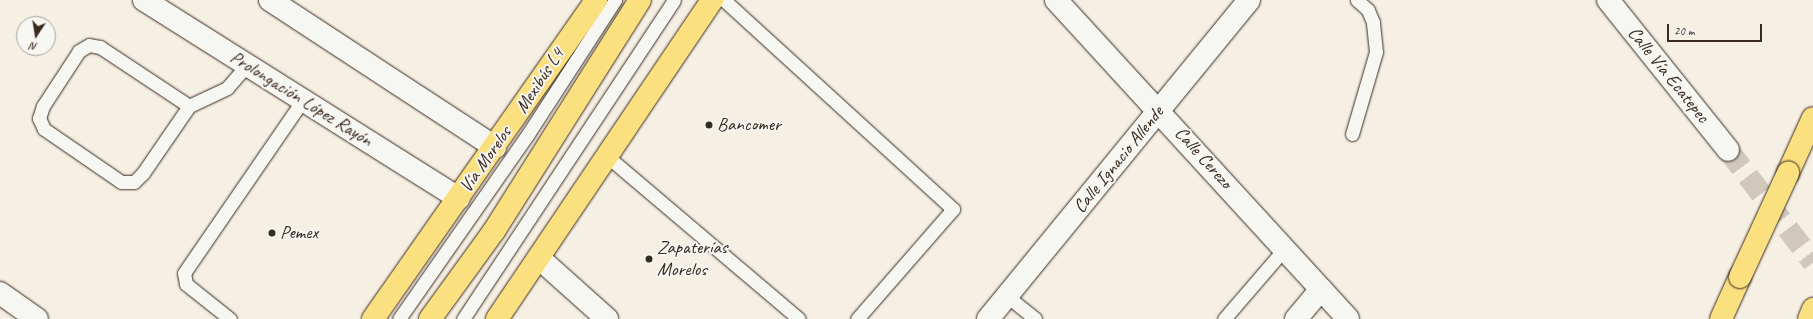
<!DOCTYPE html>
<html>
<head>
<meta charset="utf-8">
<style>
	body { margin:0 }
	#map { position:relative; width:1813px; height:319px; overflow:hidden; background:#f6efe3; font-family:Caveat,sans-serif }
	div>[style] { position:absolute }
	.secondary-tunnel>* { height:22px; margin-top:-11px; transform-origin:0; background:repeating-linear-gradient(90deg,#d1c8bc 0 22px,transparent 0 33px) }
	.roads { filter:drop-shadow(0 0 1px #3b2a1e) drop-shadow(0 0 1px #3b2a1e) }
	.service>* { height:13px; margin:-6.5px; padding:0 6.5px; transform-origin:6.5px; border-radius:6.5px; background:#f6f6f2 }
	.minor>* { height:22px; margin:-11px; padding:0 11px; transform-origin:11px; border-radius:11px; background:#f6f6f2 }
	.secondary>* { height:22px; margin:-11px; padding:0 11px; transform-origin:11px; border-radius:11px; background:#f6f6f2 }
	.primary>* { height:22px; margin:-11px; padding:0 11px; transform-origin:11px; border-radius:11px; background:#fbe080 }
	.motorway>* { height:22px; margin:-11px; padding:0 11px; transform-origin:11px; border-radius:11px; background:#fbe080 }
	.bridges { filter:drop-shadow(0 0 1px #3b2a1e) drop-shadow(0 0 1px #3b2a1e) }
	.motorway-bridge>* { height:22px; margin:-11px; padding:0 11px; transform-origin:11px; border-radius:11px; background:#fbe080 }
	.dots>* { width:11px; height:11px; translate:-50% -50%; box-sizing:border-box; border:2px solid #f6f6f2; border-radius:50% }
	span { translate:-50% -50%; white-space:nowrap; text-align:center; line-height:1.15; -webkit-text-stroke:4px #f6f6f2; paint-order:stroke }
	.street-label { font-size:19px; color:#3b2a1e }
	.poi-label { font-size:19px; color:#3b2a1e }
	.left { translate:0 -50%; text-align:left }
	.north { position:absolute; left:16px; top:16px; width:40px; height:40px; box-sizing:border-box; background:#f6f6f2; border:1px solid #aba49d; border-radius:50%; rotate:192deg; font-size:11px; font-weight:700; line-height:16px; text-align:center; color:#3b2a1e }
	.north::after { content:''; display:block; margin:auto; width:14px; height:18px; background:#3b2a1e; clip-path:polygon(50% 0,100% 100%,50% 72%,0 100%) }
	.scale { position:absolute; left:1667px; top:24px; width:95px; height:18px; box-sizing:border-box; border:2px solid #3b2a1e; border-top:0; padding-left:5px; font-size:12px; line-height:14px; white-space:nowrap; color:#3b2a1e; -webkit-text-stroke:3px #f6f6f2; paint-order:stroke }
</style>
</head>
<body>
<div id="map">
	<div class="secondary-tunnel">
		<div style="left:1728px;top:150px;width:141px;rotate:52.8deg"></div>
	</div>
	<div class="roads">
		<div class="service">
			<div style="left:724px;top:0;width:310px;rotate:42.4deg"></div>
			<div style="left:953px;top:209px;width:146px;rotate:131.1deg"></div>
			<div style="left:189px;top:106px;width:107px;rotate:-146.5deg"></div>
			<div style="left:100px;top:47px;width:11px;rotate:-170deg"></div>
			<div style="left:89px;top:45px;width:12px;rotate:149deg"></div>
			<div style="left:79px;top:51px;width:66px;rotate:123.2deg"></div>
			<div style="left:43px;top:106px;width:13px;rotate:108deg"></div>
			<div style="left:39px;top:118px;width:12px;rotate:66deg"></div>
			<div style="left:44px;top:129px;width:93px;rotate:34.5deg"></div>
			<div style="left:121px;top:182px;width:13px"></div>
			<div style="left:134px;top:182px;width:13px;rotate:-45deg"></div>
			<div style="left:143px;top:173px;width:81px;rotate:-55.5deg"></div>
			<div style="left:189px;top:106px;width:42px;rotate:-25.3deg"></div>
			<div style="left:227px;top:88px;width:30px;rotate:-49deg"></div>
			<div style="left:1352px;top:134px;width:85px;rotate:-73.7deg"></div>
			<div style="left:1376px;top:52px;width:30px;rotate:-96deg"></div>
			<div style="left:1373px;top:22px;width:13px;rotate:-113deg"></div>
			<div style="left:1368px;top:10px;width:15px;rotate:-138deg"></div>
			<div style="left:608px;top:157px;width:250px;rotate:40.3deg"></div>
			<div style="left:1007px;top:296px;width:36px;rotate:39deg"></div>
			<div style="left:230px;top:319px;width:56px;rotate:-141.5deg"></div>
			<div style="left:186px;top:284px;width:11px;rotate:-100deg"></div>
			<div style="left:184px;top:273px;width:210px;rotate:-55.5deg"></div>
			<div style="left:399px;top:319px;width:226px;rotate:-55.1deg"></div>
			<div style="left:528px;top:134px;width:160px;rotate:-57deg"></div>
			<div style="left:463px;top:319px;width:382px;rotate:-56.5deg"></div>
			<div style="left:1224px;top:319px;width:94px;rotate:-49.3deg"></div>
		</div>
		<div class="minor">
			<div style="left:144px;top:0;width:372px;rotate:32.2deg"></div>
			<div style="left:270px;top:0;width:269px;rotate:33.2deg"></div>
			<div style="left:1056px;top:0;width:432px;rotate:47.5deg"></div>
			<div style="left:540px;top:259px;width:90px;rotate:41.8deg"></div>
			<div style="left:0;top:293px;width:45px;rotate:35.1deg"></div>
			<div style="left:988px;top:319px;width:412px;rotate:-50.7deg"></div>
			<div style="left:1296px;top:319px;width:39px;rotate:-50deg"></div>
		</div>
		<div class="secondary">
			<div style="left:1608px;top:0;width:192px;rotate:51.3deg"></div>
		</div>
		<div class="primary">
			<div style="left:373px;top:319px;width:389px;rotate:-55deg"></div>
			<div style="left:430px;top:319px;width:109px;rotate:-54deg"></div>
			<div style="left:494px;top:231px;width:273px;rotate:-57.7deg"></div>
			<div style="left:497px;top:319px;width:385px;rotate:-56deg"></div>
		</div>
		<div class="motorway">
			<div style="left:1788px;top:173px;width:60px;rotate:-65.6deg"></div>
			<div style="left:1721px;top:319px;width:46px;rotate:-65.7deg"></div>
			<div style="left:1809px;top:319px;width:11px;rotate:-68deg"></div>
		</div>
	</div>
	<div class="bridges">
		<div class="motorway-bridge">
			<div style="left:1740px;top:277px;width:115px;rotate:-65.2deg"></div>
		</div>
	</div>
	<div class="dots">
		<div style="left:709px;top:125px;background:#3b2a1e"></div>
		<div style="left:272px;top:233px;background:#3b2a1e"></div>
		<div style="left:649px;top:259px;background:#3b2a1e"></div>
	</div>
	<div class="street-label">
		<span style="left:1668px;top:75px;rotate:51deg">Calle Vía Ecatepec</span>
		<span style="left:540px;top:81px;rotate:-57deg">Mexibús L4</span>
		<span style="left:301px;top:99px;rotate:32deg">Prolongación López Rayón</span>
		<span style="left:1203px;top:158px;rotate:48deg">Calle Cerezo</span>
		<span style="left:486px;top:160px;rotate:-55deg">Vía Morelos</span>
		<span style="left:1119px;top:160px;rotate:-51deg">Calle Ignacio Allende</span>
	</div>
	<div class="poi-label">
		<span class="left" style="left:717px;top:125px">Bancomer</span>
		<span class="left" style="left:280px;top:233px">Pemex</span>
		<span class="left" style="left:657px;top:259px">Zapaterías<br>Morelos</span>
	</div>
	<div class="north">N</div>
	<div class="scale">20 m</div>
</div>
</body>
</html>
